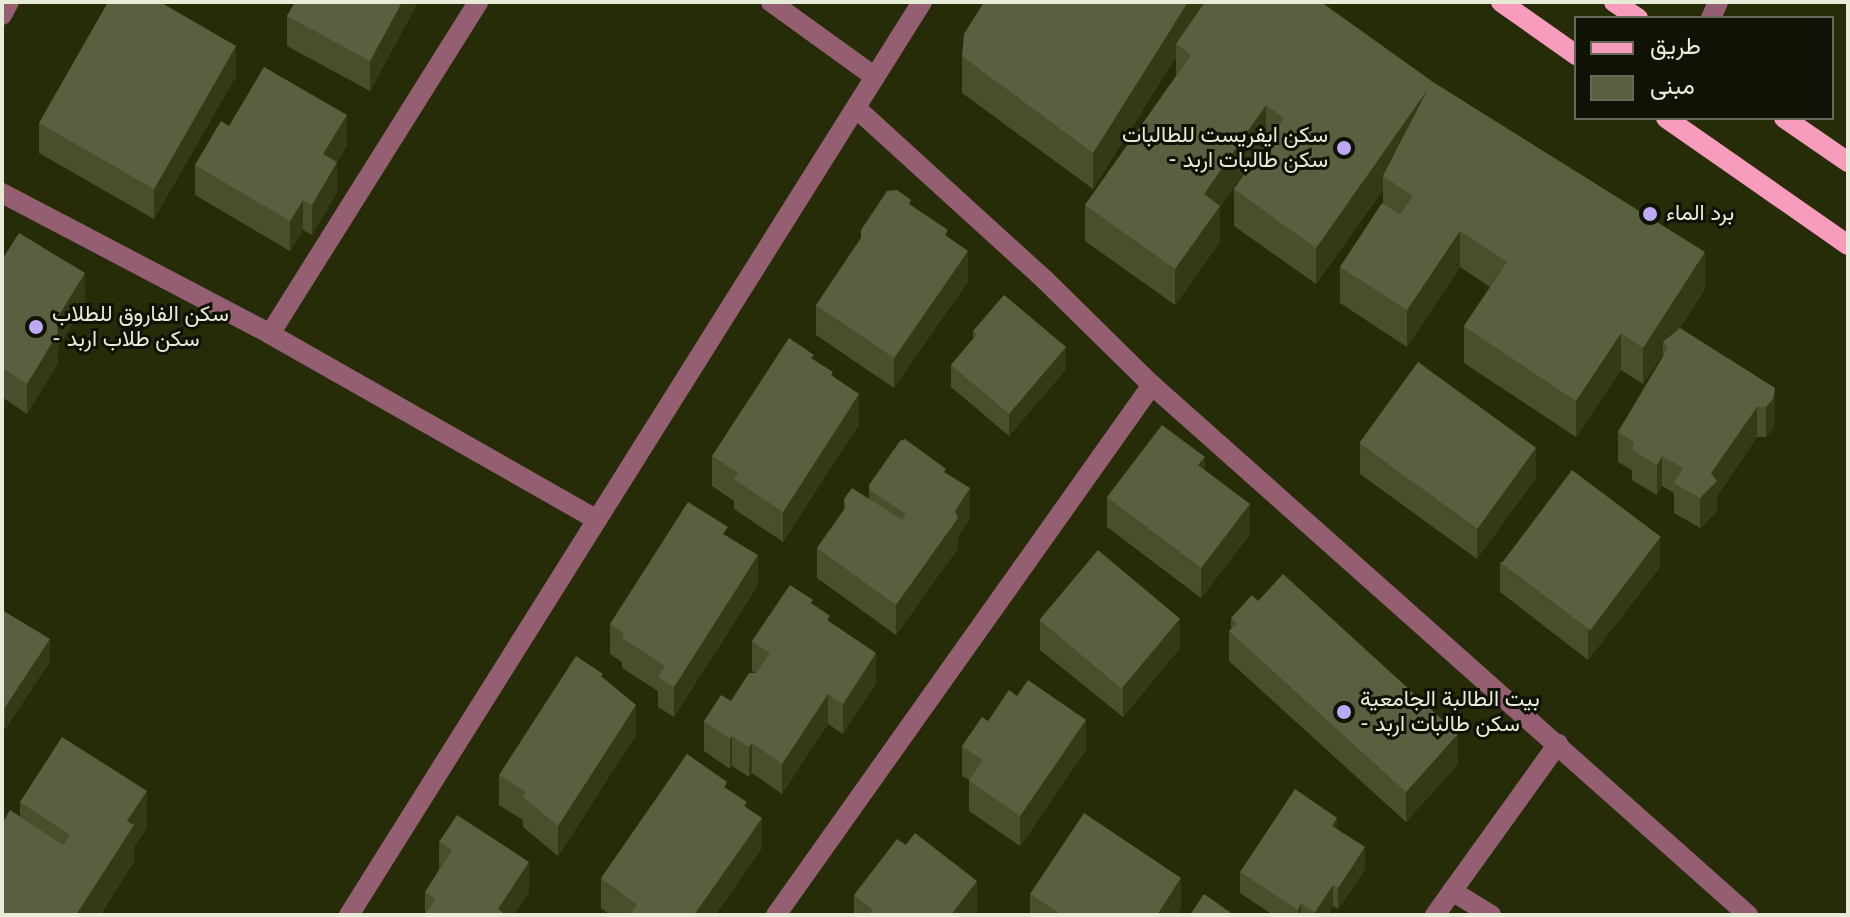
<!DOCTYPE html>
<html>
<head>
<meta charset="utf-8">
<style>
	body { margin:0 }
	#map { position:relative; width:1850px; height:917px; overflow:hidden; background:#262b08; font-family:"Varela Round",Vazirmatn,sans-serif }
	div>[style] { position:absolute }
	.minor>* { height:20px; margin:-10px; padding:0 10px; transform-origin:10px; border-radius:10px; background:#955f72 }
	.major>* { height:20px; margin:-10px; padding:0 10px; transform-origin:10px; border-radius:10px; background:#f79cbd }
	.wall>* { inset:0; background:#494e2d }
	.shaded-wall>* { inset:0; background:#343916; transform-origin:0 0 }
	.building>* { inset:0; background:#5a5f3f; transform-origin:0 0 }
	.dots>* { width:22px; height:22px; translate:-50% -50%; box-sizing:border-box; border:4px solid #101205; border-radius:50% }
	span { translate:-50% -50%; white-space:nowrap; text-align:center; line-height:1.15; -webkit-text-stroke:6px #101205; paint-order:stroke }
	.poi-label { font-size:22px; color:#e7ecd8 }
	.right { translate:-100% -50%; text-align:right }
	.left { translate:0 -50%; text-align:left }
	.frame { position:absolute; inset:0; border:4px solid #e7ecd8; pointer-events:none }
	.legend { position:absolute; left:1574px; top:16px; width:260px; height:104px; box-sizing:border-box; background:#101205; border:2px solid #666959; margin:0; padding:10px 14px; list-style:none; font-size:24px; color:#e7ecd8 }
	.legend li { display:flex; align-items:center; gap:16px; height:40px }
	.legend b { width:40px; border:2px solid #666959 }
</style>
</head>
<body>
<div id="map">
	<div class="minor">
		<div style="left:771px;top:2px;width:128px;rotate:35.8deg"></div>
		<div style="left:2px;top:15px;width:15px;rotate:-62deg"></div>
		<div style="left:1711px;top:18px;width:17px;rotate:-66deg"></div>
		<div style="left:856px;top:108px;width:254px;rotate:42.3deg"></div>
		<div style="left:1044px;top:279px;width:151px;rotate:44.5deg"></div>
		<div style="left:1152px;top:385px;width:798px;rotate:41.65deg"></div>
		<div style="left:2px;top:193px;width:303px;rotate:27.7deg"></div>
		<div style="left:270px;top:334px;width:376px;rotate:29.6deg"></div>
		<div style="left:270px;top:334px;width:392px;rotate:-57.9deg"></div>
		<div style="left:1452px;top:891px;width:46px;rotate:31.6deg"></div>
		<div style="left:349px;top:915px;width:1078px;rotate:-57.89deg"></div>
		<div style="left:776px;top:915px;width:650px;rotate:-54.65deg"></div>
		<div style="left:1435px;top:915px;width:211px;rotate:-54.3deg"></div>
	</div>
	<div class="major">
		<div style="left:1501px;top:2px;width:92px;rotate:35.2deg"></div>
		<div style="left:1614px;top:2px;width:29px;rotate:34deg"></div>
		<div style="left:1666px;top:118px;width:222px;rotate:34.9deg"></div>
		<div style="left:1784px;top:118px;width:78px;rotate:34.5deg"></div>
	</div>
	<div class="wall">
		<div style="clip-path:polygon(295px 2px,418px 2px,370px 91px,287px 46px,287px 16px)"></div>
		<div style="clip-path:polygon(1321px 2px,1705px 289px,1679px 329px,1775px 388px,1775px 418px,1773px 429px,1766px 437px,1757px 437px,1717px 496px,1717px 511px,1700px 528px,1674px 513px,1674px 493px,1662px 486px,1657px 495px,1632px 480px,1632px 470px,1618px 462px,1618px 432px,1663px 357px,1663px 354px,1643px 384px,1621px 370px,1576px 437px,1464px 363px,1464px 326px,1490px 287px,1460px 267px,1407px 347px,1340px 303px,1340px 267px,1383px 204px,1383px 190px,1316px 284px,1234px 226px,1234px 189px,1266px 141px,1220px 207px,1220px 242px,1175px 305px,1085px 241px,1085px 205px,1176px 76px,1176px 57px,1093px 189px,962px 93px,962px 56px)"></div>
		<div style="clip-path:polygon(236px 76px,154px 219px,39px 153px,39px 123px)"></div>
		<div style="clip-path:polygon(229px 126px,347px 145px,337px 162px,337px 192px,312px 235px,303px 230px,290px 251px,195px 195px,195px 165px)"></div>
		<div style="clip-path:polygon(911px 205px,948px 237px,968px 281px,894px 388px,816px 335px,816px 305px)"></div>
		<div style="clip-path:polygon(2px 260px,85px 303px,58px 347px,58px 363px,27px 414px,2px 397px)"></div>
		<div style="clip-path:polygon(973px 331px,1066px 369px,1009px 436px,951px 387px,951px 365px,973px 339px)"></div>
		<div style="clip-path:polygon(814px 360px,833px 376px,859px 424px,783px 542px,734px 509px,734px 501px,712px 486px,712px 456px)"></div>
		<div style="clip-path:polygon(1360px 444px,1536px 478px,1477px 559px,1360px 474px)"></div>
		<div style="clip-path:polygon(946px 473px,970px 518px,958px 537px,958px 548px,896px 635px,817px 578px,817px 548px,844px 509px,844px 499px,869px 499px,869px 485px)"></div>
		<div style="clip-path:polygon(1107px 497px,1250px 534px,1201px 598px,1107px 527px)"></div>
		<div style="clip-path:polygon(728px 536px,758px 585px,674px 717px,658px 707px,658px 691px,622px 668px,622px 662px,610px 654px,610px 624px)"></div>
		<div style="clip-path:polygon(1500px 562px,1660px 567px,1588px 660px,1500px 592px)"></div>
		<div style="clip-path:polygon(813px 605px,830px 622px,876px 683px,843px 734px,828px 724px,782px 794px,752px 773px,749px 777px,732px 766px,730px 769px,704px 751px,704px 721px,731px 701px,755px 673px,752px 671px,752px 641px)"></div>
		<div style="clip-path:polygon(2px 610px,50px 661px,5px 729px,2px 727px)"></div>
		<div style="clip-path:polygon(1231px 618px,1458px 764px,1406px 822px,1229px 661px,1229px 631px,1231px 629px)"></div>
		<div style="clip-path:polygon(1040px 620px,1180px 648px,1123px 717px,1040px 650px)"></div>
		<div style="clip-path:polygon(603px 678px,636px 735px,558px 856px,523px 827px,523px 820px,499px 805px,499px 775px)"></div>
		<div style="clip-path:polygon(988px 721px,1086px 750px,1020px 846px,969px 811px,969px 780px,962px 776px,962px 746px)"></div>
		<div style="clip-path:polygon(727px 789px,747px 808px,762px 848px,715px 915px,610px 915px,601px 908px,601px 878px)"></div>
		<div style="clip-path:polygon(20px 802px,147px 827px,134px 847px,134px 862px,100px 915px,2px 915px,20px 817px)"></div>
		<div style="clip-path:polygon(1337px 829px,1365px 869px,1338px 909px,1333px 906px,1328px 915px,1273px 915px,1240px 893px,1240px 872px)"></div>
		<div style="clip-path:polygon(439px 842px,529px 892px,514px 915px,425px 915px,425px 892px,439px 870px)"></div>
		<div style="clip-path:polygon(1030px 894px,1181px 908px,1177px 915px,1030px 915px)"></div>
		<div style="clip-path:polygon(854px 895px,977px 911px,974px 915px,854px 915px)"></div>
	</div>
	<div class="shaded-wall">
		<div style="clip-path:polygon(402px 2px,418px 2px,370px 91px,370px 61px)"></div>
		<div style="clip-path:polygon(1188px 2px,1211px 2px,1176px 44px,1176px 57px,1093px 189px,1093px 153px)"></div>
		<div style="clip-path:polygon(236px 46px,236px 76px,154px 219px,154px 189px)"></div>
		<div style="clip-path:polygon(1428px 89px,1383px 176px,1383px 190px,1316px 284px,1316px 248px)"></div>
		<div style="clip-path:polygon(1266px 105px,1266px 141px,1220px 207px,1220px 242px,1175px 305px,1175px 269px,1204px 194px)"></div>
		<div style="clip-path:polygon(347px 115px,347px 145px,323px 184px,323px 154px)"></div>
		<div style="clip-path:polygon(337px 162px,337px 192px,312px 235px,312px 205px)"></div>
		<div style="clip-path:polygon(303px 200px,303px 230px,290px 251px,290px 221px)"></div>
		<div style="clip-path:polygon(1460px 231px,1460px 267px,1407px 347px,1407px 310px)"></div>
		<div style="clip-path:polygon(968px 251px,968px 281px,894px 388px,894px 358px)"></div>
		<div style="clip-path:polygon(1705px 252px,1705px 289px,1667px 347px,1663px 342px,1663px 354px,1643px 384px,1643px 348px)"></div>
		<div style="clip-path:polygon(85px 273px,85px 303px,58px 347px,58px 363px,27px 414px,27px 384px,56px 320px)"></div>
		<div style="clip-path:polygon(1621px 333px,1621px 370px,1576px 437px,1576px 401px)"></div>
		<div style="clip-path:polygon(1066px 347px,1066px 369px,1009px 436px,1009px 414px)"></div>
		<div style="clip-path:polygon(1775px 388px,1775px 418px,1773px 429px,1766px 437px,1766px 407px)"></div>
		<div style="clip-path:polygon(859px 394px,859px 424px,783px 542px,783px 512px)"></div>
		<div style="clip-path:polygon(1757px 407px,1757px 437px,1717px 496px,1717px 511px,1700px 528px,1700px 498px,1711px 473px)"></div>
		<div style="clip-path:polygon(1536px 448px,1536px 478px,1477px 559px,1477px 529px)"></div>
		<div style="clip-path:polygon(1662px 456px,1662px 486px,1657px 495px,1657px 465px)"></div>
		<div style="clip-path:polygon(1205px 457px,1205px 487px,1198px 465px)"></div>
		<div style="left:4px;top:459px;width:30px;height:3px;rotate:90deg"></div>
		<div style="clip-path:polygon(970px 488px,970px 518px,958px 537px,958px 548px,896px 635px,896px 605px)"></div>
		<div style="clip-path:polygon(1250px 504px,1250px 534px,1201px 598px,1201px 568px)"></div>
		<div style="clip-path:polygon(1660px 537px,1660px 567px,1588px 660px,1588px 630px)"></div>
		<div style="clip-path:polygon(758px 555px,758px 585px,674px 717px,674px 687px)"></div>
		<div style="clip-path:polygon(1180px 618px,1180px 648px,1123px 717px,1123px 687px)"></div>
		<div style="clip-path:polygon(50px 639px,50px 661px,5px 729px,5px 707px)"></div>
		<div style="clip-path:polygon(876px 653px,876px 683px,843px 734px,843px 704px)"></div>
		<div style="clip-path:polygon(828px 694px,828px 724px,782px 794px,782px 764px)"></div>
		<div style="clip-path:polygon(636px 705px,636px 735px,558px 856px,558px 826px)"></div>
		<div style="clip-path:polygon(1086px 720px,1086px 750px,1020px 846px,1020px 816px)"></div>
		<div style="clip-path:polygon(1458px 734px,1458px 764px,1406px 822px,1406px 792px)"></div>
		<div style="clip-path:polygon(732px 736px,732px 766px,730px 769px,730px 739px)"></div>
		<div style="clip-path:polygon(752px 743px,752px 773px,749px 777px,749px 747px)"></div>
		<div style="clip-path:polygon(147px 791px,147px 827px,134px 847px,134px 862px,100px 915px,76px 915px,127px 821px)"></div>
		<div style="clip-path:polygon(762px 818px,762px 848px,715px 915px,694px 915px)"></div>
		<div style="clip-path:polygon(1337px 818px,1337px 839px,1332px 826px)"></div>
		<div style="clip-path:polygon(1365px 847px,1365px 869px,1338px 909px,1338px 888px)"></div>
		<div style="clip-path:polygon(529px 862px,529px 892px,514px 915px,498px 915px,498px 909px)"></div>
		<div style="clip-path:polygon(1181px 878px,1181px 908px,1177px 915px,1157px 915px)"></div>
		<div style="clip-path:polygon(977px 881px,977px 911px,974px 915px,951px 915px)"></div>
		<div style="clip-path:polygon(1333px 885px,1333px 906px,1328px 915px,1315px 915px,1315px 912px)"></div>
		<div style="clip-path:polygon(1301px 903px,1301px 915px,1298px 915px,1298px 910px)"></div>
	</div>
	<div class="building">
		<div style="clip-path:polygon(108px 2px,160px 2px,236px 46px,154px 189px,39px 123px)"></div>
		<div style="clip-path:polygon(295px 2px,402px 2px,370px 61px,287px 16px)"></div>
		<div style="clip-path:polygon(984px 2px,1188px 2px,1093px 153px,962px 56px,964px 34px)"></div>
		<div style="clip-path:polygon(1205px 2px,1321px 2px,1433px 82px,1705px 252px,1643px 348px,1621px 333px,1576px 401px,1464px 326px,1507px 262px,1460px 231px,1407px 310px,1340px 267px,1382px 203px,1400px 215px,1413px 196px,1383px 176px,1428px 89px,1316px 248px,1234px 189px,1284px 118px,1266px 105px,1204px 194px,1220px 206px,1175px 269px,1085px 205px,1191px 55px,1176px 44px)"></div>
		<div style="clip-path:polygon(264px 67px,347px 115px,323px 154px,337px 162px,312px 205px,303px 200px,290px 221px,195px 165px,221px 121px,229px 126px)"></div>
		<div style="clip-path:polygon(897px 190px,911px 200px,909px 204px,948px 230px,945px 235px,968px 251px,894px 358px,816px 305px,861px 238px,861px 230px,887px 191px)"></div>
		<div style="clip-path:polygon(19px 233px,85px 273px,56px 320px,58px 333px,27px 384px,2px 367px,4px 361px,2px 360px,2px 260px)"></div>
		<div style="clip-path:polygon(1004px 295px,1066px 347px,1009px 414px,951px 365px,977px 334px,973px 331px)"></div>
		<div style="clip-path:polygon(1680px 328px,1775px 388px,1773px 399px,1766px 407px,1757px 407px,1711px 473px,1717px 481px,1700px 498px,1674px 483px,1683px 468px,1662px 456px,1657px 465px,1632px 450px,1634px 442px,1618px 432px,1668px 348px,1663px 342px)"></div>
		<div style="clip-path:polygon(789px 338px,814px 355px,811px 358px,833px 372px,831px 375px,859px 394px,783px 512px,734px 479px,738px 473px,712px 456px)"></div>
		<div style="left:1418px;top:362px;width:146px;height:100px;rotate:36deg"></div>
		<div style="clip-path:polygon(1162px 425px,1205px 457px,1198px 465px,1250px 504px,1201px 568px,1107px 497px)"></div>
		<div style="clip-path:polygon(905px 439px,946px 469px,944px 472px,970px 488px,955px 511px,958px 518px,896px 605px,817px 548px,846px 508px,844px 499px,852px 488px,902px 520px,906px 514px,870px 490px,869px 485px,900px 441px)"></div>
		<div style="left:1572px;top:470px;width:111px;height:117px;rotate:37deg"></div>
		<div style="clip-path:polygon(688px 502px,728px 527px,723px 534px,758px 555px,674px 687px,658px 677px,665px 666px,622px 638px,624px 633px,610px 624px)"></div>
		<div style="left:1098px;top:550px;width:107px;height:91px;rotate:40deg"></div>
		<div style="clip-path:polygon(1283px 574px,1458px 734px,1406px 792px,1229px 631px,1237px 624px,1231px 618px,1252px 595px,1258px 601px)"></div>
		<div style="clip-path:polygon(790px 585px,813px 600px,811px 603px,830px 616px,827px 620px,876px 653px,843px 704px,828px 694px,782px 764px,752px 743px,749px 747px,732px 736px,730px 739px,704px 721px,721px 695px,731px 701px,749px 673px,756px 673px,770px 653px,752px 641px)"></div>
		<div style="clip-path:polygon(2px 610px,50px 639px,5px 707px,2px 705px)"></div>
		<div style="clip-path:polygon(576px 656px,603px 674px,601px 676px,636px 705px,558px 826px,523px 797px,526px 792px,499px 775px)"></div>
		<div style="clip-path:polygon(1028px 680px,1086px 720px,1020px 816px,969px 781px,983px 760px,962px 746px,982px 717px,988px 721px,1009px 690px,1017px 696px)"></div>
		<div style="clip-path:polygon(62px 737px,147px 791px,127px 821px,134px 825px,76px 915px,2px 915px,2px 824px,10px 810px,63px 845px,70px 835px,20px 802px)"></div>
		<div style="clip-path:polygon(687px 754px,727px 782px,724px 787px,747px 802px,744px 806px,762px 818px,694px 915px,634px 915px,631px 913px,637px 905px,601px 878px)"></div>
		<div style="clip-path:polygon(1295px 789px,1337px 818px,1332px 826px,1365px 847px,1338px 888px,1333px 885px,1315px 912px,1301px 903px,1298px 910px,1240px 872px)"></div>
		<div style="clip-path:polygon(1084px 813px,1181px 878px,1157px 915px,1062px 915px,1030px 894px)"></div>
		<div style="clip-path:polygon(457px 815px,529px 862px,498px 909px,506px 915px,425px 915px,435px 899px,425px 892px,452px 850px,439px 842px)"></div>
		<div style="clip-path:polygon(915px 833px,977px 881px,951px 915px,869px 915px,873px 910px,854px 895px,897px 839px,906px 845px)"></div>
		<div style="clip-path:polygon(1204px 894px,1234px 915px,1190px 915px)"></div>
	</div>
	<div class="dots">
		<div style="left:1344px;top:148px;background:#bea9f5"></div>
		<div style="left:1650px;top:214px;background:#bea9f5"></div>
		<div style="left:36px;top:327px;background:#bea9f5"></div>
		<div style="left:1344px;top:712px;background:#bea9f5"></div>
	</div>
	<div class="poi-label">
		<span class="right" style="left:1328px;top:148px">سكن ايفريست للطالبات<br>- سكن طالبات اربد</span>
		<span class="left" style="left:1666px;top:214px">برد الماء</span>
		<span class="left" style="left:52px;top:327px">سكن الفاروق للطلاب<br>- سكن طلاب اربد</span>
		<span class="left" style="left:1360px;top:712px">بيت الطالبة الجامعية<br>- سكن طالبات اربد</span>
	</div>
	<div class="frame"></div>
	<ul class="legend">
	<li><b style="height:10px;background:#f79cbd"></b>طريق</li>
	<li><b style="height:22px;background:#5a5f3f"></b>مبنى</li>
	</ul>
</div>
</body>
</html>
